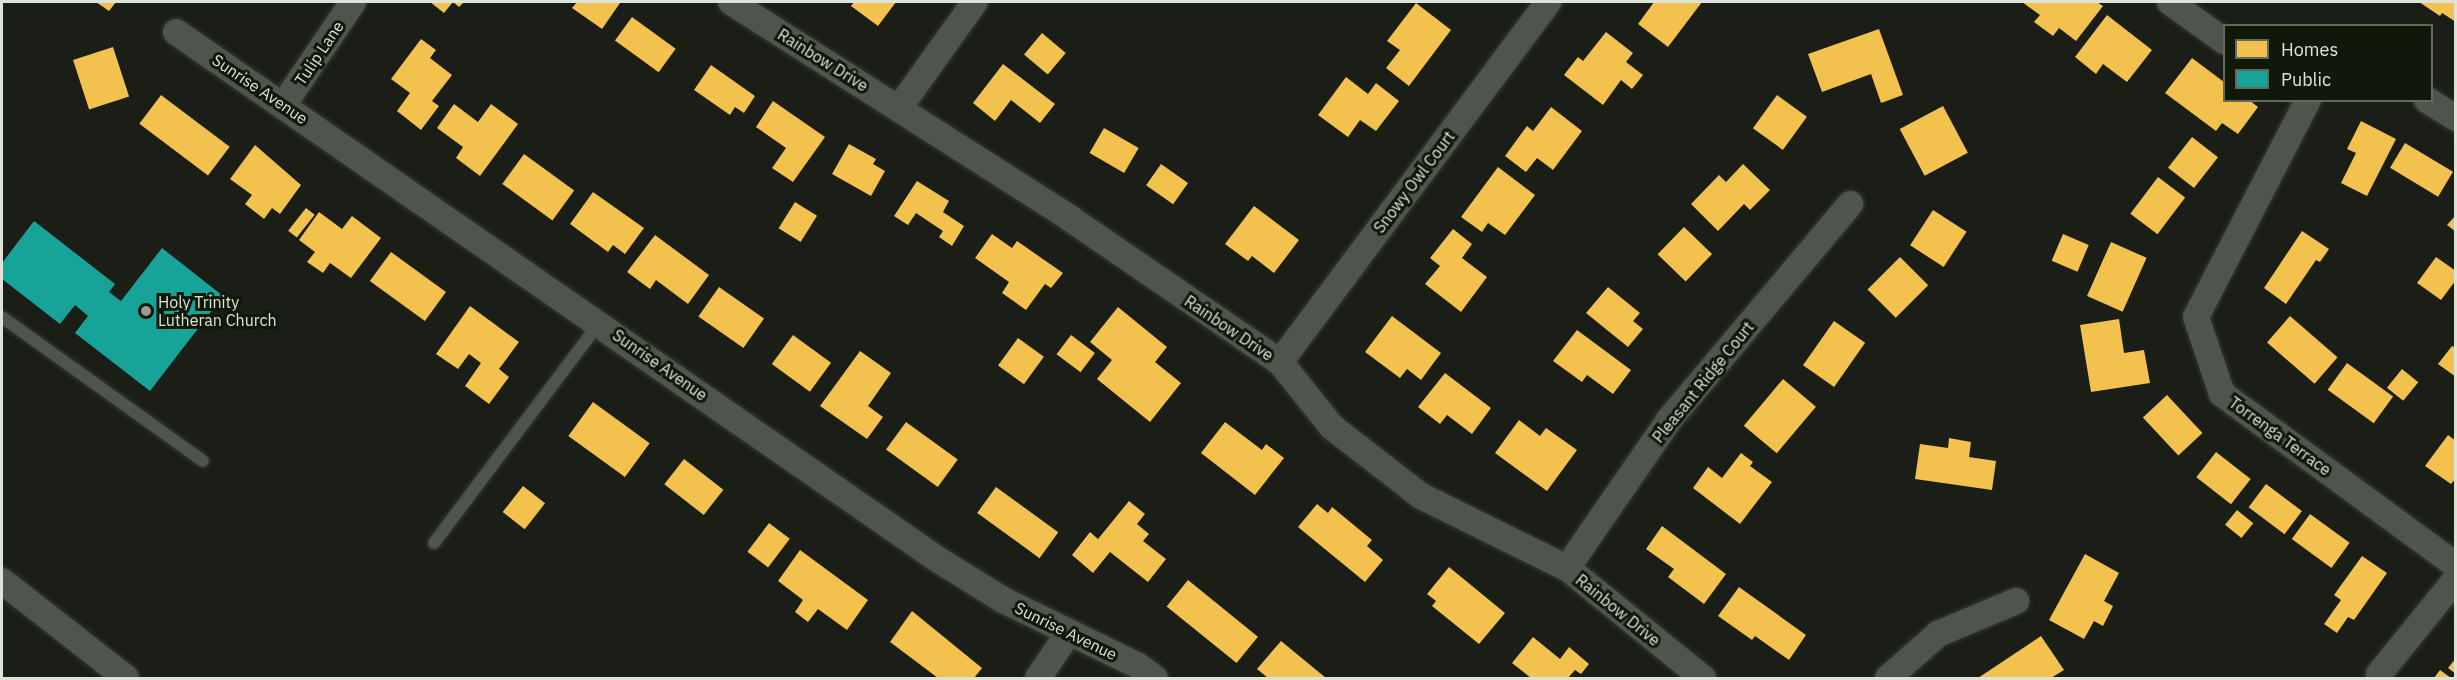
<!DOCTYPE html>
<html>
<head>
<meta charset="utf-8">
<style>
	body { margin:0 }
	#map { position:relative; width:2457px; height:680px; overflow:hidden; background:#1a1e16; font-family:"IBM Plex Sans",sans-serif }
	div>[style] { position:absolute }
	.homes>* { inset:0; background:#f2c14e; transform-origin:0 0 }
	.public>* { inset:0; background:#17a398 }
	.roads { filter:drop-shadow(0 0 2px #343831) drop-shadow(0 0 2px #343831) }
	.service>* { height:12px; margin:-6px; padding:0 6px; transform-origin:6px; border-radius:6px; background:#4f544c }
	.minor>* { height:26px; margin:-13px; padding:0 13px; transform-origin:13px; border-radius:13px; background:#4f544c }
	.dots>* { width:16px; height:16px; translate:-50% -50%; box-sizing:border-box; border:3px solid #101909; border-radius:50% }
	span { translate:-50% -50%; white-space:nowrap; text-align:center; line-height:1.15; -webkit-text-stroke:6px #101909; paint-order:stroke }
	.street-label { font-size:16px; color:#dce3d8 }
	.poi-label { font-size:16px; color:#dce3d8 }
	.left { translate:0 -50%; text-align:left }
	.frame { position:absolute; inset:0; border:3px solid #dce3d8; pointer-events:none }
	.legend { position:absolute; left:2223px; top:24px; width:210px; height:78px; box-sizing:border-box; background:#101909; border:2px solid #626a5c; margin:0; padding:8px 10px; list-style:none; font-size:18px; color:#dce3d8 }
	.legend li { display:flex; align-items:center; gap:12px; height:30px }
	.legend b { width:30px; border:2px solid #626a5c }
</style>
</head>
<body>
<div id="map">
	<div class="homes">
		<div style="clip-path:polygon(96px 2px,116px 2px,109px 11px)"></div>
		<div style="clip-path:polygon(430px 2px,464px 2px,459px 7px,453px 2px,444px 13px)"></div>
		<div style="clip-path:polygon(577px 2px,618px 2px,620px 3px,602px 29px,572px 8px)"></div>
		<div style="clip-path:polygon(854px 2px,896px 2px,878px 26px,851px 6px)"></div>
		<div style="clip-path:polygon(1654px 2px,1702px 2px,1668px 47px,1638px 24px)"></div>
		<div style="clip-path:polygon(2022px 2px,2097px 2px,2103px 6px,2076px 41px,2059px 28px,2053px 36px,2034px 22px,2040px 15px)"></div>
		<div style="clip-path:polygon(2419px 2px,2456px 2px,2456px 22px,2442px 13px,2440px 16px)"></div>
		<div style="clip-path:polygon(1416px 3px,1451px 30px,1409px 86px,1386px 68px,1400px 50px,1387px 41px)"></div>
		<div style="clip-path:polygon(2107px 15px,2152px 50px,2127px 82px,2103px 64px,2096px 74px,2075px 57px)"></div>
		<div style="left:632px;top:17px;width:54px;height:29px;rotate:36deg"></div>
		<div style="clip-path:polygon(1879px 29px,1903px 95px,1881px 103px,1871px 74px,1822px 92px,1808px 54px)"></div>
		<div style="clip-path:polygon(1606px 32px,1633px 53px,1626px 62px,1643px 75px,1632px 89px,1621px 80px,1603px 105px,1564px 75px,1578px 57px,1583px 61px)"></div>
		<div style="left:1042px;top:33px;width:31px;height:28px;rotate:40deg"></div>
		<div style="clip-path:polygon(421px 39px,436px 50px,430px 58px,452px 75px,432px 101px,439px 106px,421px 130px,397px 111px,410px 93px,391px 79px)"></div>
		<div style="left:113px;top:47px;width:52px;height:42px;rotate:72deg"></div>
		<div style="clip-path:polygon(2192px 58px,2224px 82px,2224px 100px,2249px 100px,2258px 107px,2238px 134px,2222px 123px,2216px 131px,2165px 93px)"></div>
		<div style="clip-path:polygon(1003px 64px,1055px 104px,1040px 123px,1011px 100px,995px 121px,973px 103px)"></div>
		<div style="clip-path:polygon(711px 65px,755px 96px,744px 113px,735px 107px,730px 115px,694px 90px)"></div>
		<div style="clip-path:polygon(1346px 77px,1368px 94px,1376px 83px,1399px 101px,1376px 131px,1360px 120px,1348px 137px,1318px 115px)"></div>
		<div style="left:161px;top:95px;width:86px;height:36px;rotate:37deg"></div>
		<div style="left:1777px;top:95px;width:37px;height:41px;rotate:36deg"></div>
		<div style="clip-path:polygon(773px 101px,825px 137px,793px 182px,772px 168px,786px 148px,756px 127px)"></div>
		<div style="clip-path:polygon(454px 104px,478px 122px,491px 104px,518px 124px,480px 176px,456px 158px,463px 147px,437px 128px)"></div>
		<div style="left:1943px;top:106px;width:53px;height:49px;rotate:62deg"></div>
		<div style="clip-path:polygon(1551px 107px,1582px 131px,1553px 170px,1537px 158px,1526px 172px,1505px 156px,1527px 126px,1533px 131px)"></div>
		<div style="clip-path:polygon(2361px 121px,2396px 139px,2367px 196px,2341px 183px,2356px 153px,2347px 149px)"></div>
		<div style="left:1104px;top:128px;width:40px;height:29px;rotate:30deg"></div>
		<div style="left:2192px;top:137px;width:33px;height:39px;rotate:38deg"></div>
		<div style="left:2405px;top:143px;width:56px;height:29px;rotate:31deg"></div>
		<div style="clip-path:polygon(849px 144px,876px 159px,873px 164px,885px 171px,871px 196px,832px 174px)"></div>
		<div style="clip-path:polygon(255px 145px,301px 185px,280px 214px,272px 208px,264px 219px,245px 204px,252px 195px,230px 179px)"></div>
		<div style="left:524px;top:154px;width:62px;height:37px;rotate:36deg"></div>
		<div style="left:1161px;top:164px;width:33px;height:26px;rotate:35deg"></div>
		<div style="clip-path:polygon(1743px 164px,1770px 190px,1750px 210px,1744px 204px,1718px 231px,1691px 204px,1719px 175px,1726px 182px)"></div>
		<div style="clip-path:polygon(1498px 167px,1535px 195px,1505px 235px,1488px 223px,1482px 232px,1461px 217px)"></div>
		<div style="left:2158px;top:177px;width:34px;height:46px;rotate:37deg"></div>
		<div style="clip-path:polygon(917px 181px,949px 201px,943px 212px,964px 226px,952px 246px,939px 237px,943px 231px,916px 213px,908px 225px,894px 216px)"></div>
		<div style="clip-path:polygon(593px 192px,644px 228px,625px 254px,613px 245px,608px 252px,570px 224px)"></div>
		<div style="left:795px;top:202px;width:26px;height:31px;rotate:32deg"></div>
		<div style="clip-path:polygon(1254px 206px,1299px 240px,1274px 273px,1252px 256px,1248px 261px,1225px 244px)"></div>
		<div style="left:306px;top:208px;width:11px;height:29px;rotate:38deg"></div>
		<div style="left:1933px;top:210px;width:40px;height:42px;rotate:33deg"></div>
		<div style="clip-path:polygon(319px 212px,342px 229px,352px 216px,381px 238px,351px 278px,330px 263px,323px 273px,307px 262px,315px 252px,299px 240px)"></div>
		<div style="clip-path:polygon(2456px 215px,2456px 232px,2447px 225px)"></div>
		<div style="left:1684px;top:227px;width:39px;height:38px;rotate:44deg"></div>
		<div style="clip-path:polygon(1453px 229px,1472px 244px,1462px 258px,1487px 277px,1461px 312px,1425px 284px,1440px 266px,1430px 258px)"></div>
		<div style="clip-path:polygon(2302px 231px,2329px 249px,2320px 262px,2316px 260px,2286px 304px,2264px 288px)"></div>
		<div style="clip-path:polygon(992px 234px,1012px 248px,1017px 241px,1063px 273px,1051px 288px,1045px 284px,1026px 310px,1002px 293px,1009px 282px,975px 258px)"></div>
		<div style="left:2063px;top:234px;width:28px;height:29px;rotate:23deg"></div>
		<div style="clip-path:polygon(655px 235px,709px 275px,688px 304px,656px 280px,650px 289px,627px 272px)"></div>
		<div style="left:2111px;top:242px;width:39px;height:59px;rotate:24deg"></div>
		<div style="left:391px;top:252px;width:68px;height:36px;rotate:36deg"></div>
		<div style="left:1900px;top:257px;width:40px;height:46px;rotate:45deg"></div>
		<div style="clip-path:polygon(2436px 257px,2456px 271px,2456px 280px,2441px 300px,2417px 283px)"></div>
		<div style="left:719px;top:287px;width:55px;height:36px;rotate:35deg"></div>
		<div style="clip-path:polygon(1608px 287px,1640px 313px,1633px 321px,1643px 329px,1628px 347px,1586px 313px)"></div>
		<div style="clip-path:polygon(470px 306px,519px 342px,499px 369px,509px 377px,489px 404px,465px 386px,481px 363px,469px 354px,458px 369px,436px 354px)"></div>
		<div style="clip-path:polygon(1118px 307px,1167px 347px,1155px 362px,1181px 383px,1150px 422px,1097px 379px,1112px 360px,1090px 342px)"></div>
		<div style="clip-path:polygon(1392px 316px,1441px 353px,1421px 380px,1407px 369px,1400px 378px,1365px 352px)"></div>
		<div style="left:2290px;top:316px;width:63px;height:35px;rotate:41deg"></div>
		<div style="clip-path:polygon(2119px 319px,2124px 353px,2144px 350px,2150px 383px,2091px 392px,2080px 325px)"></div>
		<div style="left:1834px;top:321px;width:38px;height:54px;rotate:35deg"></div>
		<div style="clip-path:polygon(1577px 330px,1631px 370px,1613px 394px,1587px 375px,1582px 382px,1553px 361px)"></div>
		<div style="left:793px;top:335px;width:47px;height:36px;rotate:36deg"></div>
		<div style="left:1071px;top:335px;width:30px;height:24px;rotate:37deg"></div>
		<div style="left:1018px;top:338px;width:32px;height:34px;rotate:36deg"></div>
		<div style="clip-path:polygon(2452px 346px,2456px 348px,2456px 377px,2438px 364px)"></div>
		<div style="clip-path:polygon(860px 351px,891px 373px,868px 406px,883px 417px,867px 439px,820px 406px)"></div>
		<div style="left:2347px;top:363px;width:57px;height:33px;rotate:36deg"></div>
		<div style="left:2402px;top:369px;width:21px;height:24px;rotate:39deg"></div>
		<div style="clip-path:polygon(1445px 373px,1491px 408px,1472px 434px,1447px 415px,1440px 424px,1418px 407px)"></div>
		<div style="left:1783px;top:379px;width:43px;height:61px;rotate:40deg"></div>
		<div style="left:2167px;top:395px;width:52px;height:33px;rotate:47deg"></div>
		<div style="left:593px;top:402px;width:70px;height:42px;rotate:36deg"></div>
		<div style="clip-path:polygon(1519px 420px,1540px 436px,1546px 428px,1577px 450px,1547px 491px,1495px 453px)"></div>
		<div style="left:906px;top:422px;width:64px;height:34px;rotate:36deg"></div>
		<div style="clip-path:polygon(1225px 422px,1262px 450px,1266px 444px,1284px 458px,1255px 495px,1201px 453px)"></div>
		<div style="clip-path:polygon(2448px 435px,2456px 441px,2456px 478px,2451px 484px,2425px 466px)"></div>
		<div style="clip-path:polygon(1949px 438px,1971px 442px,1969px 457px,1996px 461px,1992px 490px,1915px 479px,1920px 444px,1948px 448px)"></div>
		<div style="left:2216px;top:452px;width:44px;height:32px;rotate:38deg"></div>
		<div style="clip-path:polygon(1741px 453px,1753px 462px,1750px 466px,1772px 482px,1740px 524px,1693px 488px,1708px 467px,1722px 478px)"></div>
		<div style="left:684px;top:459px;width:50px;height:32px;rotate:38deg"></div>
		<div style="left:2266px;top:484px;width:45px;height:29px;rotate:37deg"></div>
		<div style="left:523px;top:486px;width:28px;height:33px;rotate:38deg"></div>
		<div style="left:996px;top:487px;width:77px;height:32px;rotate:36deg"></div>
		<div style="clip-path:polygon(1129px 501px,1145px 514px,1137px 524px,1149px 534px,1143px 541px,1166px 559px,1148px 582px,1110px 552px,1093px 573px,1072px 555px,1090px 532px,1098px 539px)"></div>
		<div style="clip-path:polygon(1317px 504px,1328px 513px,1332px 507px,1372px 540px,1367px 546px,1383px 560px,1365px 582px,1298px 527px)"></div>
		<div style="left:2237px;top:510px;width:21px;height:19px;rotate:39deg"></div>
		<div style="left:2310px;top:514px;width:49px;height:31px;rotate:36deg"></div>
		<div style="left:769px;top:523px;width:26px;height:36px;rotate:37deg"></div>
		<div style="clip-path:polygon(1662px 526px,1726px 574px,1704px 604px,1668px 577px,1674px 569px,1646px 549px)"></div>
		<div style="clip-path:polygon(800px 550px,868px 600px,847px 630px,818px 609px,808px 622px,795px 612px,803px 600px,778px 581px)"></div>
		<div style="clip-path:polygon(2085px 554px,2119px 573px,2104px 601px,2113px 606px,2103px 626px,2094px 621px,2084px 639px,2049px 620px)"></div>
		<div style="clip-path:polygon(2362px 556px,2387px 573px,2354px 620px,2348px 617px,2337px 633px,2324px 624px,2341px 600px,2334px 595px)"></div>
		<div style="clip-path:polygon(1449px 567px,1505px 613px,1479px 644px,1432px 606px,1436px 601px,1427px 594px)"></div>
		<div style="left:1188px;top:580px;width:90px;height:34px;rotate:39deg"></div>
		<div style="clip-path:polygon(1739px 587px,1806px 635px,1789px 660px,1755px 636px,1752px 640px,1718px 616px)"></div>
		<div style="clip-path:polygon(912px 611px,982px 668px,974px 678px,938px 678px,890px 642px)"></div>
		<div style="clip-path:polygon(2041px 636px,2064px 670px,2051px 678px,1978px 678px)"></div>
		<div style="clip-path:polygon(1533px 637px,1560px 659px,1569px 647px,1589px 664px,1581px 674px,1575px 670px,1568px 678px,1531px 678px,1512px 663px)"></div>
		<div style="clip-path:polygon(1281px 641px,1326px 678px,1268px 678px,1257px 669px)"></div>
		<div style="clip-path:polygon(2456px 658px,2456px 674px,2448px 668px)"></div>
		<div style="clip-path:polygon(2440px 670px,2451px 678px,2434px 678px)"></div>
	</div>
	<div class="public">
		<div style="clip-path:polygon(34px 221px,115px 284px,109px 292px,121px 301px,162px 248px,223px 296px,150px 391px,75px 333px,88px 316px,75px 305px,60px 324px,2px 279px,2px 263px)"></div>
	</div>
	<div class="roads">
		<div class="service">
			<div style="left:2px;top:317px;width:247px;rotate:35.6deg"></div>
			<div style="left:434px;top:543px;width:275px;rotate:-53.1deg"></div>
		</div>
		<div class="minor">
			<div style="left:731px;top:2px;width:403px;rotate:32.5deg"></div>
			<div style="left:1071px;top:219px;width:253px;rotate:34.4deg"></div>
			<div style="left:1280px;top:362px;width:83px;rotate:51.3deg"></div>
			<div style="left:1332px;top:427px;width:113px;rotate:37.8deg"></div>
			<div style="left:1421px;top:496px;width:163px;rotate:26.3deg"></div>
			<div style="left:1567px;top:568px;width:175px;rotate:39deg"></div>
			<div style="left:2170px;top:2px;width:67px;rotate:35.8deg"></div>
			<div style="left:176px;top:32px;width:926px;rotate:34.7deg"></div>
			<div style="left:937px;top:559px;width:78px;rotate:31.8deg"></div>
			<div style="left:1003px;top:600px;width:149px;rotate:25.9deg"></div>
			<div style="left:1137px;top:665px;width:22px;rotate:36deg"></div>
			<div style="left:2308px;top:100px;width:244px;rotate:117.3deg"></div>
			<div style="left:2196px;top:317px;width:81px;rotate:71.3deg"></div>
			<div style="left:2222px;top:394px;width:290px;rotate:36.2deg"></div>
			<div style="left:2427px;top:100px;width:34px;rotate:32deg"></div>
			<div style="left:284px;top:104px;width:123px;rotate:-55.9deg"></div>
			<div style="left:899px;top:108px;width:130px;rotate:-54.4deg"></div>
			<div style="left:1280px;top:362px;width:449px;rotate:-53.3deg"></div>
			<div style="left:1567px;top:568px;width:180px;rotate:-55.4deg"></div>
			<div style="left:1669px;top:420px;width:282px;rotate:-50deg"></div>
			<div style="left:2px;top:581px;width:157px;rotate:38deg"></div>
			<div style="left:2379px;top:674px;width:122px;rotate:-51deg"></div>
			<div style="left:1038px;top:678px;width:55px;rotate:-56deg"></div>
			<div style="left:1888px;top:678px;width:67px;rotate:-41.3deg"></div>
			<div style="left:1938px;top:634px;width:85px;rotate:-22.9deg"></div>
		</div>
	</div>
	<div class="dots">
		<div style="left:146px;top:311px;background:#989e94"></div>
	</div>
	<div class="street-label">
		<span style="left:319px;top:53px;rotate:-56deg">Tulip Lane</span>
		<span style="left:823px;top:60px;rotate:32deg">Rainbow Drive</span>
		<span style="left:260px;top:89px;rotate:34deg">Sunrise Avenue</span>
		<span style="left:1414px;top:182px;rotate:-53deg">Snowy Owl Court</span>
		<span style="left:1229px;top:328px;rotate:34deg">Rainbow Drive</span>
		<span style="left:660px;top:365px;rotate:35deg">Sunrise Avenue</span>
		<span style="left:1703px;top:382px;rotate:-51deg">Pleasant Ridge Court</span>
		<span style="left:2280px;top:436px;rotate:36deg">Torrenga Terrace</span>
		<span style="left:1618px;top:610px;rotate:39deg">Rainbow Drive</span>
		<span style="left:1066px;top:631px;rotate:26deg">Sunrise Avenue</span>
	</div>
	<div class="poi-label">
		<span class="left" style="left:158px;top:311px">Holy Trinity<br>Lutheran Church</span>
	</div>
	<div class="frame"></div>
	<ul class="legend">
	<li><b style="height:16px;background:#f2c14e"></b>Homes</li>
	<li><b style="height:16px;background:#17a398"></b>Public</li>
	</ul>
</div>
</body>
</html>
